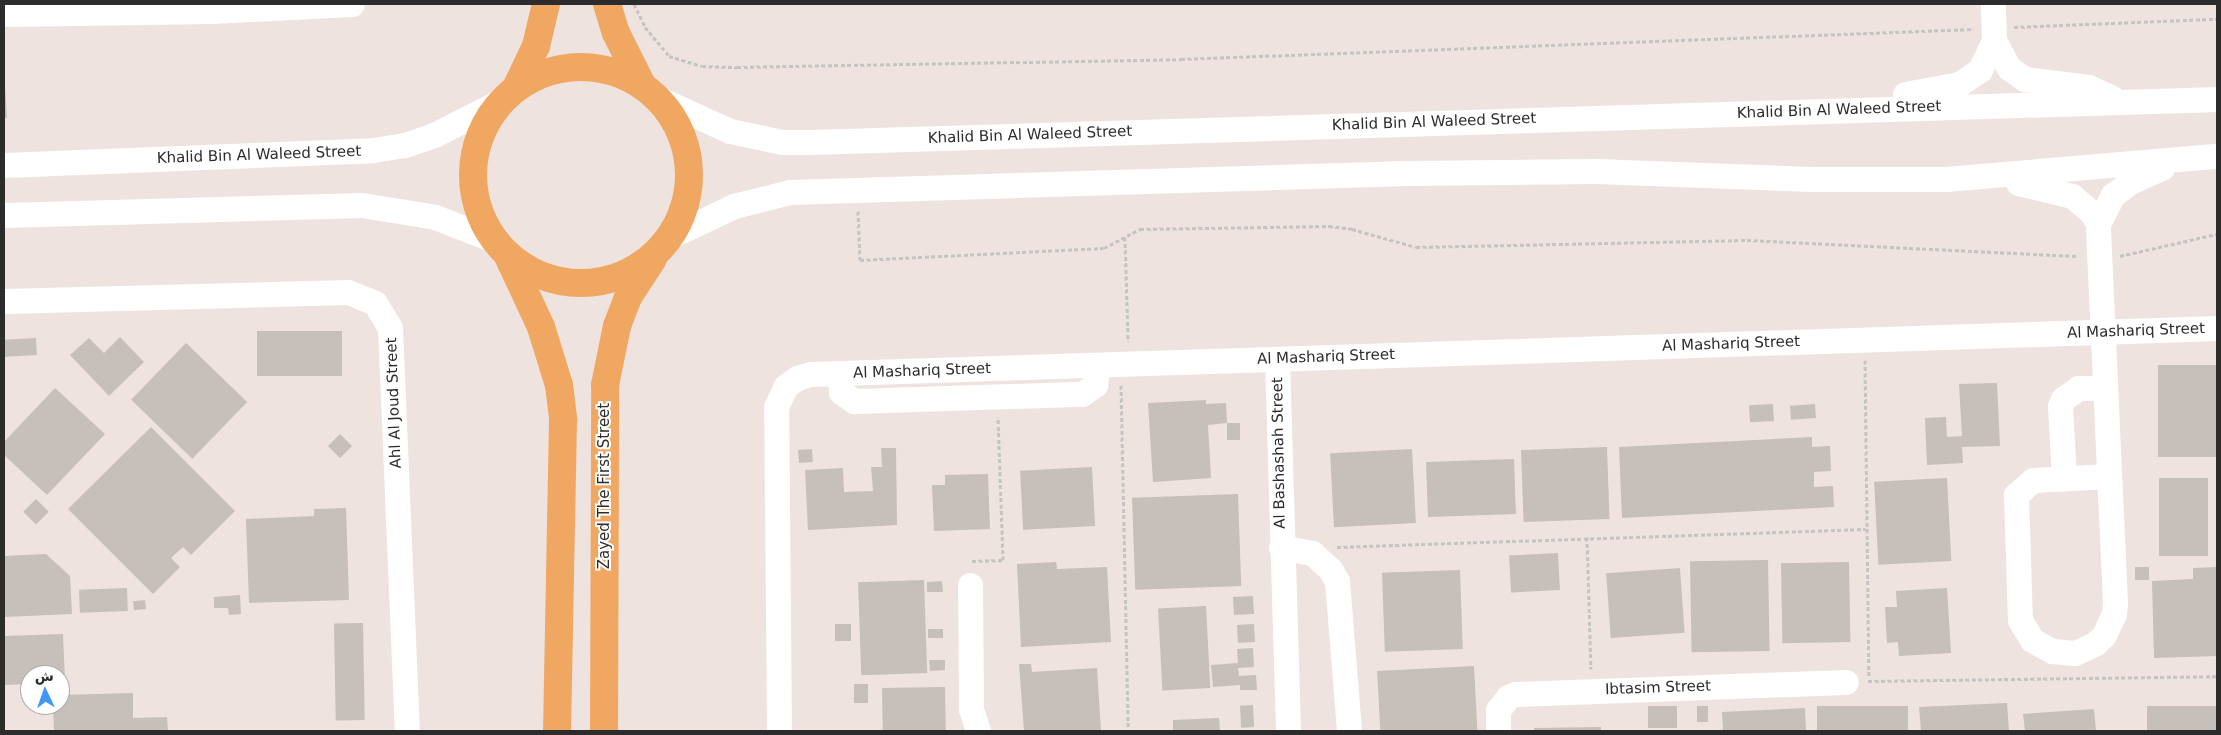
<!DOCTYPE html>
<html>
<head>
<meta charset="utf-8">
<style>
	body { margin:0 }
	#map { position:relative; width:2221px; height:735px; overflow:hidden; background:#eee3df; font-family:"DejaVu Sans",Cairo,sans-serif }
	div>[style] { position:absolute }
	.building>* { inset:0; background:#c6bfba; transform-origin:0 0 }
	.path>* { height:3px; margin-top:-1.5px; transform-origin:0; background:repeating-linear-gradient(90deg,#c4c4c4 0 4px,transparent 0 6.5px) }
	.minor>* { height:25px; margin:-12.5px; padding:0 12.5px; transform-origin:12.5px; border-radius:12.5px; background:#fff }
	.major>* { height:28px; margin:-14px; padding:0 14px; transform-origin:14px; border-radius:14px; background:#f0a762 }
	.major>.ring { margin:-14px; padding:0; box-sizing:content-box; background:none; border:28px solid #f0a762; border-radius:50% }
	span { translate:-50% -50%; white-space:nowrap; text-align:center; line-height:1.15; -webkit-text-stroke:4px #fff; paint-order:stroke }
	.street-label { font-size:15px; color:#2c2c2c }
	.frame { position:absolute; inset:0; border:5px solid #2c2c2c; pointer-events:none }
	.north { position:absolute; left:20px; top:665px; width:50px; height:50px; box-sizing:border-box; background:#fff; border:1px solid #ababab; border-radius:50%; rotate:357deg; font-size:14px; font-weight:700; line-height:20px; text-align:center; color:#2c2c2c }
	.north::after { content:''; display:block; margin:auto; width:18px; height:22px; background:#4197f9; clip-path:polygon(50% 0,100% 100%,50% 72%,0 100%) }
</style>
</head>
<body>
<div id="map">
	<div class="building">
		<div style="clip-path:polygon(4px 70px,7px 118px,4px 118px)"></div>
		<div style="left:257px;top:331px;width:85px;height:45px"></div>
		<div style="clip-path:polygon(120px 337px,144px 362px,109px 396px,70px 355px,89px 338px,104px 353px)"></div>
		<div style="left:36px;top:338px;width:17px;height:32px;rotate:87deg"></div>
		<div style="left:186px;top:343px;width:85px;height:79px;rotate:44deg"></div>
		<div style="left:2217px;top:365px;width:92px;height:59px;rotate:90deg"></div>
		<div style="clip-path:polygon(1997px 383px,2000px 446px,1962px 447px,1963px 463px,1927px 465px,1925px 418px,1946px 417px,1947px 437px,1962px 436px,1959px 384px)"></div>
		<div style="clip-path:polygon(55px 388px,105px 434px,47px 495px,4px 455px,4px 442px)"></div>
		<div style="clip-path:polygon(1206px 400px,1206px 404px,1226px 403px,1227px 423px,1208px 425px,1211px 478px,1153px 482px,1148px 403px)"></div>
		<div style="left:1773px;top:404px;width:17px;height:24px;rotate:87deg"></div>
		<div style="left:1815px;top:404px;width:14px;height:25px;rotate:86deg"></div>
		<div style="left:1227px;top:423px;width:13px;height:17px"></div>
		<div style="clip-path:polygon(151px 427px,235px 511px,191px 555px,183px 547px,171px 558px,180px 567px,153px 594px,68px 509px)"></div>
		<div style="left:340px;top:434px;width:17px;height:17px;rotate:45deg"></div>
		<div style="clip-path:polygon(1812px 437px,1812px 447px,1830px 446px,1831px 471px,1814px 472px,1814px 487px,1833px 486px,1834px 507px,1622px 518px,1619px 447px)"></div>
		<div style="left:1607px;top:447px;width:72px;height:86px;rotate:88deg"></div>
		<div style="clip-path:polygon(881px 448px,896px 448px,897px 525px,808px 530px,805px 470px,843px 468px,844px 492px,873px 491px,871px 467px,882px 467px)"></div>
		<div style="left:812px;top:449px;width:13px;height:14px;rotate:86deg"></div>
		<div style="left:1412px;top:449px;width:74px;height:82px;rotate:87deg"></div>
		<div style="left:1514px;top:459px;width:55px;height:88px;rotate:88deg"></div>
		<div style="left:1092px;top:467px;width:59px;height:72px;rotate:87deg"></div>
		<div style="clip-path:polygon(988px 474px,990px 529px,934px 531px,932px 485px,945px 485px,945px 475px)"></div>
		<div style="left:1947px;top:478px;width:83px;height:73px;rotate:87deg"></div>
		<div style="left:2159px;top:478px;width:49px;height:78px"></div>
		<div style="left:1238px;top:494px;width:92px;height:106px;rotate:88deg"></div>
		<div style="left:36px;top:499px;width:18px;height:18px;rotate:45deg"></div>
		<div style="clip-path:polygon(346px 508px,349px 600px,249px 603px,246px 519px,314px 516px,314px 509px)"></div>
		<div style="left:1558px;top:553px;width:37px;height:49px;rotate:87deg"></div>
		<div style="clip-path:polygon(46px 554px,70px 576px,72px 614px,4px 617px,4px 556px)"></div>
		<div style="left:1768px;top:560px;width:91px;height:78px;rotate:89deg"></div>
		<div style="clip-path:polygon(1056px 562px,1057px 569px,1107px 567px,1111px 642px,1021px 647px,1017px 564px)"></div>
		<div style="left:1849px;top:562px;width:80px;height:68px;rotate:89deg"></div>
		<div style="left:2135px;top:567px;width:14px;height:13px"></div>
		<div style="clip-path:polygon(2217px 567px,2217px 656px,2154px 658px,2152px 581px,2193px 579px,2193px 568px)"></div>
		<div style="left:1680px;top:568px;width:65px;height:74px;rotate:86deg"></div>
		<div style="left:1460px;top:570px;width:79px;height:78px;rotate:88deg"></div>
		<div style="left:924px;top:580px;width:93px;height:66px;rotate:88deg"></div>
		<div style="clip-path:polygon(942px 581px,943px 592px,927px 592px,927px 582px)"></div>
		<div style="left:127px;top:588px;width:23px;height:48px;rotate:88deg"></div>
		<div style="clip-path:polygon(1947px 588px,1951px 653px,1899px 656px,1898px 642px,1887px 643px,1885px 607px,1897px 607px,1896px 591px)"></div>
		<div style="clip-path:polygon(240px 595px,241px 614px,229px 615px,228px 608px,214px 608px,214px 597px)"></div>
		<div style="left:1253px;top:596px;width:18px;height:20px;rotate:87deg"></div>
		<div style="left:145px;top:600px;width:9px;height:12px;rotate:84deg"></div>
		<div style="left:1206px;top:606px;width:82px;height:48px;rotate:87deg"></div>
		<div style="left:363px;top:623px;width:97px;height:29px;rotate:89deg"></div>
		<div style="left:851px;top:624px;width:17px;height:16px;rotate:90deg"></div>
		<div style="left:1254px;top:624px;width:18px;height:17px;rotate:87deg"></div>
		<div style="left:943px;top:629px;width:9px;height:15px;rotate:90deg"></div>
		<div style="clip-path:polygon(63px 634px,65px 682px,60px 682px,60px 675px,30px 675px,30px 684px,4px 685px,4px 636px)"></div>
		<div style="clip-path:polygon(1253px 648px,1254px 667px,1238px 668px,1239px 676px,1256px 675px,1257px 690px,1240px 690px,1240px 685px,1213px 687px,1211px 665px,1238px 663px,1237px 649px)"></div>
		<div style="clip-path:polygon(929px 660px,945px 660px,945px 670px,930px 671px)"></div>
		<div style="clip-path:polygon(1019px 664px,1031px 664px,1032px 672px,1097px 668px,1101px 731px,1024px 731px)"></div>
		<div style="left:1474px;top:666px;width:65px;height:97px;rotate:87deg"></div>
		<div style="left:854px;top:684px;width:14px;height:19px"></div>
		<div style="left:945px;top:687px;width:44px;height:63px;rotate:89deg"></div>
		<div style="clip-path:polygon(133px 693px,133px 718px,167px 717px,168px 731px,54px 731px,53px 705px,60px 705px,60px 695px)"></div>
		<div style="clip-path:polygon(2007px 703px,2009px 731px,1921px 731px,1919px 707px)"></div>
		<div style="left:1253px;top:705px;width:22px;height:13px;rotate:87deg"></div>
		<div style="left:1677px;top:706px;width:22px;height:29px;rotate:90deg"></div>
		<div style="left:1697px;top:706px;width:11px;height:16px"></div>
		<div style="left:1908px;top:706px;width:25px;height:91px;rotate:90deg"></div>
		<div style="left:2217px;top:706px;width:25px;height:70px;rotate:90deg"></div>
		<div style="clip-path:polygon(1805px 708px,1806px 731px,1723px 731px,1722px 712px)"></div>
		<div style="clip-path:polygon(2094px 709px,2096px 731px,2025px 731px,2023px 714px)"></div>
		<div style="clip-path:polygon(1219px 718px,1220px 731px,1173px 731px,1173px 720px)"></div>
		<div style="clip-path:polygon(1601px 727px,1601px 731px,1534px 731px,1534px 728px)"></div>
	</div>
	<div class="path">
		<div style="left:634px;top:4px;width:25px;rotate:64deg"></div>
		<div style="left:645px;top:27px;width:38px;rotate:50deg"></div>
		<div style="left:669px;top:56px;width:34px;rotate:17deg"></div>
		<div style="left:702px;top:66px;width:35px;rotate:2deg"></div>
		<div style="left:737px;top:67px;width:444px;rotate:-1deg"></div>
		<div style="left:1181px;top:59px;width:793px;rotate:-2.17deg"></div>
		<div style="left:2014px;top:27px;width:203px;rotate:-2.3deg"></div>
		<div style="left:858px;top:211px;width:49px;rotate:87.7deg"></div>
		<div style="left:860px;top:260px;width:244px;rotate:-2.8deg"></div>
		<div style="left:1104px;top:248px;width:41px;rotate:-27.8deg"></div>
		<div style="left:1140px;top:229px;width:189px;rotate:-0.9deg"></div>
		<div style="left:1329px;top:226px;width:23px;rotate:7deg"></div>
		<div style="left:1352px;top:229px;width:66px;rotate:15.7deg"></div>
		<div style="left:1416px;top:247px;width:331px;rotate:-1.2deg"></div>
		<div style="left:1747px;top:240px;width:330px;rotate:2.8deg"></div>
		<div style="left:1125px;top:237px;width:104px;rotate:88.3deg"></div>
		<div style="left:2120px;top:256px;width:99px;rotate:-12.8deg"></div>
		<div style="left:1865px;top:360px;width:317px;rotate:89.3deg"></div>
		<div style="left:1121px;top:385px;width:346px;rotate:88.8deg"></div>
		<div style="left:1587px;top:537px;width:132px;rotate:88.3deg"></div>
		<div style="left:1337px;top:547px;width:529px;rotate:-1.95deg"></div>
		<div style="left:972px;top:561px;width:31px;rotate:-2deg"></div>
		<div style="left:1003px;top:560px;width:143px;rotate:-92deg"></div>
		<div style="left:1868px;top:681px;width:349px;rotate:-0.8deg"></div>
	</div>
	<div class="minor">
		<div style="left:4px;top:14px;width:207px;rotate:-0.8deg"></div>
		<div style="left:211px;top:11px;width:141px;rotate:-2.8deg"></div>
		<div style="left:1994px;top:40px;width:32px;rotate:62deg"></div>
		<div style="left:2009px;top:68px;width:19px;rotate:35deg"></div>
		<div style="left:2025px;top:79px;width:64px;rotate:7.1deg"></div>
		<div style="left:2089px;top:87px;width:26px;rotate:25deg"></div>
		<div style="left:1905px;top:94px;width:55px;rotate:-10.5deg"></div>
		<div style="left:1959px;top:84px;width:25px;rotate:-34deg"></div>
		<div style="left:1980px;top:70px;width:33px;rotate:-65deg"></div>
		<div style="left:1994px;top:40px;width:36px;rotate:-92deg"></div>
		<div style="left:660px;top:99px;width:77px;rotate:24.6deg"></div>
		<div style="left:730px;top:131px;width:53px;rotate:11.9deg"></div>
		<div style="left:782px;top:142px;width:28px"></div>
		<div style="left:810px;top:142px;width:1408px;rotate:-1.75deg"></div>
		<div style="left:4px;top:165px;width:369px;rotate:-2.3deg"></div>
		<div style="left:373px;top:150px;width:32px;rotate:-9deg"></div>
		<div style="left:405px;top:145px;width:31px;rotate:-19deg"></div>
		<div style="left:434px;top:135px;width:77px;rotate:-26.9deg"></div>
		<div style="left:2018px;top:183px;width:56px;rotate:13.5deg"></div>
		<div style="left:2072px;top:196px;width:26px;rotate:40deg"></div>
		<div style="left:2092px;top:213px;width:13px;rotate:61deg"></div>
		<div style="left:4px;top:215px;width:358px;rotate:-1.6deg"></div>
		<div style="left:362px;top:205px;width:74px;rotate:9.3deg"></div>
		<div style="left:435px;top:217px;width:63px;rotate:21.3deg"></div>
		<div style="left:671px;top:236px;width:70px;rotate:-25.5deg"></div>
		<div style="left:734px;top:206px;width:58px;rotate:-14deg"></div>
		<div style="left:790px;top:192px;width:617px;rotate:-1.76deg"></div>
		<div style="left:1407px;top:173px;width:188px;rotate:-0.6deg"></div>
		<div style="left:1595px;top:171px;width:222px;rotate:2.1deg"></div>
		<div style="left:1817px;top:179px;width:129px"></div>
		<div style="left:1946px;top:179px;width:272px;rotate:-4.9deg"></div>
		<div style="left:4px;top:301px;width:344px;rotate:-1.5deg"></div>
		<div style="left:348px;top:292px;width:29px;rotate:22deg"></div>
		<div style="left:375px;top:303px;width:29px;rotate:59deg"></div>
		<div style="left:390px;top:328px;width:403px;rotate:87.6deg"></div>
		<div style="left:1277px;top:359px;width:372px;rotate:88.3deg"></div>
		<div style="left:840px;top:373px;width:19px;rotate:87deg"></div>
		<div style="left:841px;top:392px;width:16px;rotate:35deg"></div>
		<div style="left:854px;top:401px;width:228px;rotate:-1.8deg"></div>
		<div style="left:1082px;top:394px;width:16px;rotate:-35deg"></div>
		<div style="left:1095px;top:385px;width:20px;rotate:-84deg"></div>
		<div style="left:2109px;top:476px;width:76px;rotate:177deg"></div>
		<div style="left:2033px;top:480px;width:23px;rotate:139deg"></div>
		<div style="left:2016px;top:495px;width:125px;rotate:88.2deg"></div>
		<div style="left:2020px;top:620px;width:23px;rotate:59deg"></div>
		<div style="left:2032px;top:640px;width:23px;rotate:29deg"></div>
		<div style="left:2052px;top:651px;width:23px;rotate:5deg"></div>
		<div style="left:2075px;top:653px;width:23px;rotate:-25deg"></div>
		<div style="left:2096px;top:643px;width:11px;rotate:-45deg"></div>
		<div style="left:2104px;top:635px;width:23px;rotate:-65deg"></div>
		<div style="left:2114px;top:614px;width:11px;rotate:-85deg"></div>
		<div style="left:2115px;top:603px;width:379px;rotate:-92.6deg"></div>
		<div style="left:2098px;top:224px;width:33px;rotate:-63deg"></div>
		<div style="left:2113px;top:195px;width:21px;rotate:-37deg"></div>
		<div style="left:2130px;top:182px;width:35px;rotate:-24deg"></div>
		<div style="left:2064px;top:478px;width:72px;rotate:-93.2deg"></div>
		<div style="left:2060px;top:406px;width:8px;rotate:-67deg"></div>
		<div style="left:2063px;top:399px;width:19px;rotate:-36deg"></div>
		<div style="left:2078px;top:388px;width:27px"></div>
		<div style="left:1281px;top:547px;width:32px;rotate:11deg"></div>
		<div style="left:1312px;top:553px;width:24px;rotate:42deg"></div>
		<div style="left:1330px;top:569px;width:14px;rotate:60deg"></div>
		<div style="left:1337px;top:581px;width:150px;rotate:85.4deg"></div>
		<div style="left:970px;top:585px;width:124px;rotate:89.5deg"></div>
		<div style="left:971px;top:709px;width:23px;rotate:72deg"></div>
		<div style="left:779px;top:731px;width:324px;rotate:-90.5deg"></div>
		<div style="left:776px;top:407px;width:23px;rotate:-65deg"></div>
		<div style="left:786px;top:386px;width:14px;rotate:-36deg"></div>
		<div style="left:797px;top:378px;width:14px;rotate:-17deg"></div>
		<div style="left:810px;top:374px;width:1408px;rotate:-1.87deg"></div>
		<div style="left:1498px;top:731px;width:21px;rotate:-90deg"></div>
		<div style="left:1498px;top:710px;width:16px;rotate:-52deg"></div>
		<div style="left:1508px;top:697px;width:9px;rotate:-21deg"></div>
		<div style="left:1516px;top:694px;width:330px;rotate:-2.1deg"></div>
	</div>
	<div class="major">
		<div style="left:607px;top:4px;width:30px;rotate:73deg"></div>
		<div style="left:616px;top:33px;width:56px;rotate:63.4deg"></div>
		<div class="ring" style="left:473px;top:67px;width:188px;height:188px"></div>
		<div style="left:516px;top:88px;width:47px;rotate:-64.5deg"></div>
		<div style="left:536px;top:46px;width:43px;rotate:-76.6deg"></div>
		<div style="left:507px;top:254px;width:81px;rotate:65deg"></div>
		<div style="left:541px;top:327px;width:61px;rotate:72.8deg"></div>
		<div style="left:559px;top:385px;width:35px;rotate:83deg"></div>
		<div style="left:563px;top:420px;width:311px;rotate:91.1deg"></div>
		<div style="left:604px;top:731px;width:346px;rotate:-89.8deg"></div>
		<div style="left:605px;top:385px;width:60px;rotate:-78.5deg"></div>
		<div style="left:617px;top:326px;width:31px;rotate:-69deg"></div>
		<div style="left:628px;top:297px;width:45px;rotate:-56.7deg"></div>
	</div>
	<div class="street-label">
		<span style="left:1839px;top:110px;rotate:-2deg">Khalid Bin Al Waleed Street</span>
		<span style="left:1434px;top:122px;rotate:-2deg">Khalid Bin Al Waleed Street</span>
		<span style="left:1030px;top:135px;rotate:-2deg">Khalid Bin Al Waleed Street</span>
		<span style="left:259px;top:155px;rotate:-2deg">Khalid Bin Al Waleed Street</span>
		<span style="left:2136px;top:331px;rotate:-2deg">Al Mashariq Street</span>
		<span style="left:1731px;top:344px;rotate:-2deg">Al Mashariq Street</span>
		<span style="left:1326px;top:357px;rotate:-2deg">Al Mashariq Street</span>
		<span style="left:922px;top:371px;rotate:-2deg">Al Mashariq Street</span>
		<span style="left:394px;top:403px;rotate:-92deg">Ahl Al Joud Street</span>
		<span style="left:1279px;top:453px;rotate:-91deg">Al Bashashah Street</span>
		<span style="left:605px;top:486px;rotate:-90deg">Zayed The First Street</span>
		<span style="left:1658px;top:688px;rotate:-2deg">Ibtasim Street</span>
	</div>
	<div class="frame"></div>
	<div class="north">ش</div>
</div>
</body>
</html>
